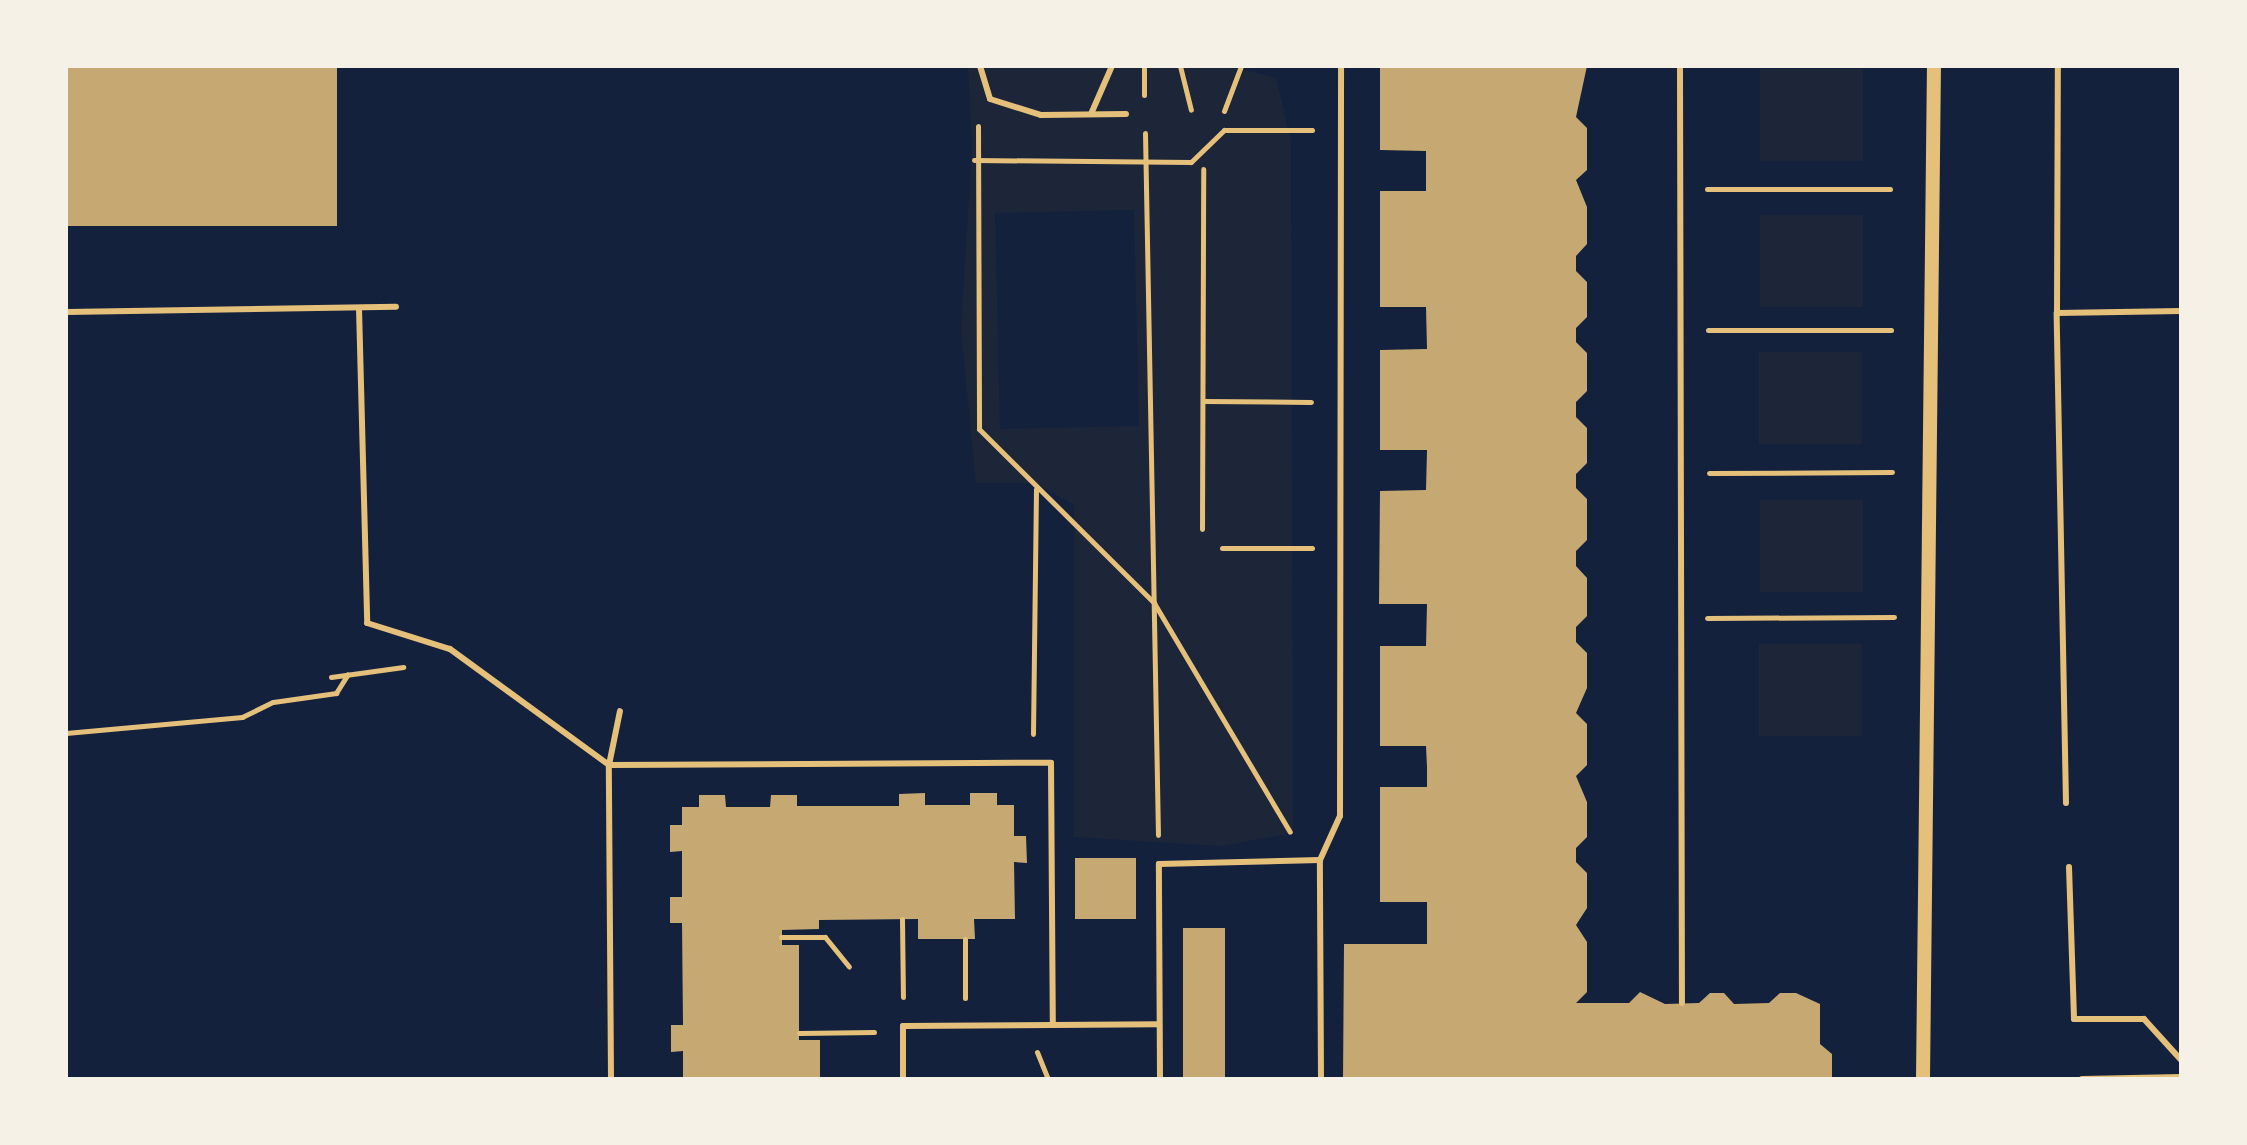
<!DOCTYPE html>
<html>
<head>
<meta charset="utf-8">
<style>
	body { margin:0 }
	#map { position:relative; width:2247px; height:1145px; overflow:hidden; background:#14213d; font-family:Montserrat,sans-serif }
	div>[style] { position:absolute }
	.green>* { inset:0; background:#1d2539; transform-origin:0 0 }
	.building>* { inset:0; background:#c6a872; transform-origin:0 0 }
	.path>* { height:5px; margin:-2.5px; padding:0 2.5px; transform-origin:2.5px; border-radius:2.5px; background:#e5c07b }
	.service>* { height:6px; margin:-3px; padding:0 3px; transform-origin:3px; border-radius:3px; background:#e5c07b }
	.tertiary>* { height:14px; margin:-7px; padding:0 7px; transform-origin:7px; border-radius:7px; background:#e5c07b }
	span { translate:-50% -50%; white-space:nowrap; text-align:center; line-height:1.15; -webkit-text-stroke:8px #f6f1e7; paint-order:stroke }
	.frame { position:absolute; inset:0; border:68px solid #f6f1e7; pointer-events:none }
</style>
</head>
<body>
<div id="map">
	<div class="green">
		<div style="clip-path:polygon(evenodd,968px 66px,1229px 66px,1276px 78px,1291px 141px,1293px 833px,1221px 846px,1074px 837px,1074px 505px,1036px 483px,976px 483px,961px 329px,972px 148px,968px 66px,1134px 210px,1139px 426px,1000px 429px,995px 213px,1134px 210px)"></div>
		<div style="left:1760px;top:69px;width:103px;height:92px"></div>
		<div style="left:1760px;top:215px;width:103px;height:92px"></div>
		<div style="left:1759px;top:352px;width:103px;height:92px"></div>
		<div style="left:1760px;top:500px;width:103px;height:92px"></div>
		<div style="left:1759px;top:644px;width:103px;height:92px"></div>
	</div>
	<div class="building">
		<div style="left:66px;top:66px;width:271px;height:160px"></div>
		<div style="clip-path:polygon(1380px 66px,1587px 66px,1576px 117px,1587px 128px,1587px 170px,1576px 180px,1587px 207px,1587px 244px,1576px 256px,1576px 271px,1587px 282px,1587px 317px,1576px 328px,1576px 342px,1587px 353px,1587px 391px,1576px 402px,1576px 417px,1587px 428px,1587px 463px,1576px 474px,1576px 488px,1587px 499px,1587px 540px,1576px 551px,1576px 566px,1587px 578px,1587px 616px,1576px 627px,1576px 642px,1587px 653px,1587px 688px,1576px 713px,1587px 724px,1587px 765px,1576px 776px,1587px 802px,1587px 837px,1576px 848px,1576px 862px,1587px 873px,1587px 908px,1576px 925px,1587px 942px,1587px 992px,1576px 1003px,1629px 1003px,1640px 992px,1665px 1004px,1699px 1003px,1710px 993px,1724px 993px,1734px 1004px,1769px 1003px,1780px 993px,1796px 993px,1820px 1004px,1820px 1044px,1832px 1054px,1832px 1079px,1343px 1079px,1344px 944px,1427px 944px,1427px 902px,1380px 902px,1380px 787px,1427px 787px,1427px 767px,1426px 746px,1380px 746px,1380px 646px,1426px 646px,1427px 604px,1379px 604px,1380px 491px,1426px 490px,1427px 450px,1380px 450px,1380px 350px,1427px 349px,1426px 307px,1380px 307px,1380px 191px,1426px 191px,1426px 151px,1380px 150px)"></div>
		<div style="clip-path:polygon(925px 793px,925px 805px,970px 805px,970px 793px,997px 793px,997px 805px,1014px 805px,1014px 836px,1026px 836px,1027px 863px,1014px 862px,1015px 919px,974px 919px,975px 939px,918px 939px,918px 919px,819px 920px,819px 929px,782px 930px,782px 945px,799px 945px,799px 1040px,820px 1040px,820px 1079px,683px 1079px,683px 1051px,671px 1052px,671px 1025px,683px 1025px,682px 923px,670px 923px,670px 897px,682px 897px,682px 851px,670px 852px,670px 825px,682px 825px,682px 807px,699px 807px,699px 795px,725px 795px,726px 807px,770px 807px,771px 795px,797px 795px,797px 806px,899px 806px,899px 794px)"></div>
		<div style="left:1136px;top:858px;width:61px;height:61px;rotate:90deg"></div>
		<div style="left:1183px;top:928px;width:42px;height:151px"></div>
	</div>
	<div class="path">
		<div style="left:1144px;top:66px;width:29px;rotate:90deg"></div>
		<div style="left:1180px;top:66px;width:45px;rotate:76deg"></div>
		<div style="left:1224px;top:111px;width:48px;rotate:-69.3deg"></div>
		<div style="left:978px;top:126px;width:303px;rotate:89.8deg"></div>
		<div style="left:979px;top:429px;width:247px;rotate:44.8deg"></div>
		<div style="left:1154px;top:603px;width:266px;rotate:59.3deg"></div>
		<div style="left:1145px;top:133px;width:702px;rotate:88.94deg"></div>
		<div style="left:974px;top:160px;width:217px;rotate:0.5deg"></div>
		<div style="left:1191px;top:162px;width:46px;rotate:-44.1deg"></div>
		<div style="left:1224px;top:130px;width:88px"></div>
		<div style="left:1707px;top:189px;width:183px"></div>
		<div style="left:1708px;top:330px;width:183px"></div>
		<div style="left:1203px;top:401px;width:108px;rotate:0.5deg"></div>
		<div style="left:1709px;top:473px;width:183px;rotate:-0.3deg"></div>
		<div style="left:1202px;top:529px;width:360px;rotate:-89.8deg"></div>
		<div style="left:1222px;top:548px;width:90px"></div>
		<div style="left:1707px;top:618px;width:187px;rotate:-0.3deg"></div>
		<div style="left:331px;top:677px;width:73px;rotate:-7.9deg"></div>
		<div style="left:66px;top:733px;width:177px;rotate:-5.2deg"></div>
		<div style="left:242px;top:717px;width:34px;rotate:-26deg"></div>
		<div style="left:273px;top:702px;width:64px;rotate:-8.1deg"></div>
		<div style="left:336px;top:693px;width:22px;rotate:-58deg"></div>
		<div style="left:1033px;top:734px;width:245px;rotate:-89.3deg"></div>
		<div style="left:902px;top:919px;width:78px;rotate:89.3deg"></div>
		<div style="left:781px;top:937px;width:44px"></div>
		<div style="left:825px;top:937px;width:38px;rotate:51deg"></div>
		<div style="left:965px;top:939px;width:59px;rotate:90deg"></div>
		<div style="left:799px;top:1033px;width:75px;rotate:-0.8deg"></div>
		<div style="left:1037px;top:1052px;width:29px;rotate:68deg"></div>
	</div>
	<div class="service">
		<div style="left:980px;top:66px;width:34px;rotate:73deg"></div>
		<div style="left:990px;top:99px;width:53px;rotate:17.4deg"></div>
		<div style="left:1041px;top:115px;width:85px;rotate:-0.7deg"></div>
		<div style="left:1680px;top:66px;width:937px;rotate:89.88deg"></div>
		<div style="left:1091px;top:114px;width:52px;rotate:-66.4deg"></div>
		<div style="left:359px;top:308px;width:315px;rotate:88.5deg"></div>
		<div style="left:367px;top:623px;width:87px;rotate:17.4deg"></div>
		<div style="left:450px;top:649px;width:197px;rotate:36.1deg"></div>
		<div style="left:609px;top:765px;width:442px;rotate:-0.3deg"></div>
		<div style="left:1051px;top:763px;width:262px;rotate:89.6deg"></div>
		<div style="left:66px;top:312px;width:330px;rotate:-0.9deg"></div>
		<div style="left:2057px;top:313px;width:246px;rotate:-89.8deg"></div>
		<div style="left:2066px;top:803px;width:490px;rotate:-91.1deg"></div>
		<div style="left:2057px;top:313px;width:124px;rotate:-0.9deg"></div>
		<div style="left:2069px;top:867px;width:152px;rotate:88.1deg"></div>
		<div style="left:2074px;top:1019px;width:70px"></div>
		<div style="left:2144px;top:1019px;width:55px;rotate:47.9deg"></div>
		<div style="left:611px;top:1079px;width:314px;rotate:-90.4deg"></div>
		<div style="left:609px;top:765px;width:55px;rotate:-78.5deg"></div>
		<div style="left:903px;top:1079px;width:53px;rotate:-90deg"></div>
		<div style="left:903px;top:1026px;width:256px;rotate:-0.4deg"></div>
		<div style="left:1160px;top:1079px;width:215px;rotate:-90.3deg"></div>
		<div style="left:1159px;top:864px;width:161px;rotate:-1.4deg"></div>
		<div style="left:1321px;top:1079px;width:219px;rotate:-90.3deg"></div>
		<div style="left:1320px;top:860px;width:48px;rotate:-65.6deg"></div>
		<div style="left:1340px;top:816px;width:750px;rotate:-89.92deg"></div>
		<div style="left:2082px;top:1079px;width:99px;rotate:-1.2deg"></div>
	</div>
	<div class="tertiary">
		<div style="left:1923px;top:1079px;width:1013px;rotate:-89.38deg"></div>
	</div>
	<div class="frame"></div>
</div>
</body>
</html>
